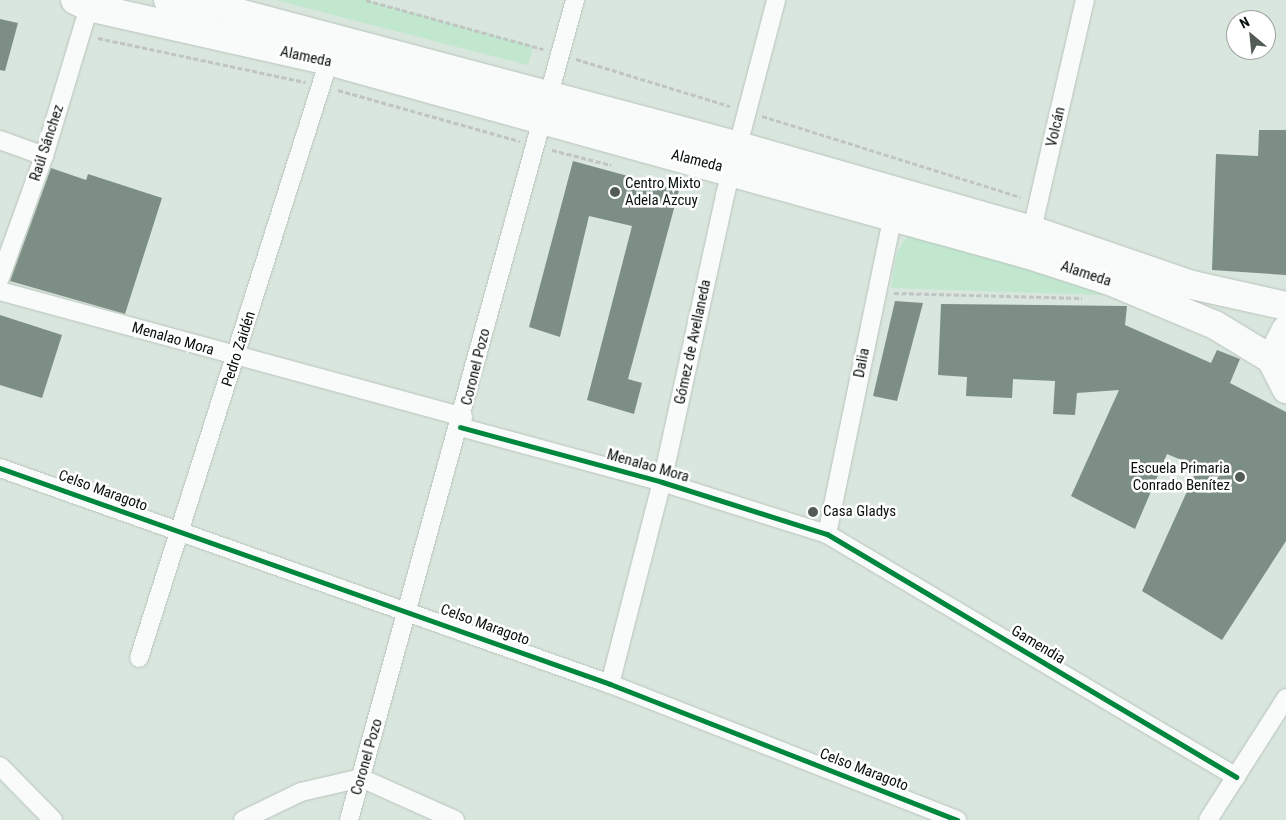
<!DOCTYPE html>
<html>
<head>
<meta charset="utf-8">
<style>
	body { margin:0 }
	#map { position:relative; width:1286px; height:820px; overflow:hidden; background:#d9e6dd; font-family:"Roboto Condensed",sans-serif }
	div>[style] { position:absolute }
	.green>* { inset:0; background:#c2e7cf }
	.building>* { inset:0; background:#7d8f84 }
	.path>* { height:3px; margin-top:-1.5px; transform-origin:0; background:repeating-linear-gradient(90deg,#c0c4c2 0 5px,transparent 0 7.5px) }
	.roads { filter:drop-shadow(0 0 1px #b8c3bc) drop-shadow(0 0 1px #b8c3bc) }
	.minor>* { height:18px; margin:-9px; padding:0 9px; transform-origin:9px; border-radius:9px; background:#f9fbfa }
	.primary>* { height:28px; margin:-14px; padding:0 14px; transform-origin:14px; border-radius:14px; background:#f9fbfa }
	.cycleway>* { height:5px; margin:-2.5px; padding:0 2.5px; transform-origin:2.5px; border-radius:2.5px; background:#00873e }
	.dots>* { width:14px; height:14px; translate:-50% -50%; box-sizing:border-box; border:2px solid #fff; border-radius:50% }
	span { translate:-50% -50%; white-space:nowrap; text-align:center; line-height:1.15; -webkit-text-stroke:5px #fff; paint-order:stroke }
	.street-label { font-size:15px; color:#09110c }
	.poi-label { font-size:15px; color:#09110c }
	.left { translate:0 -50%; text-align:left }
	.right { translate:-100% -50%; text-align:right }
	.north { position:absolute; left:1226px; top:10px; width:50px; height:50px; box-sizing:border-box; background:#fff; border:1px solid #9da09e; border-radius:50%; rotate:332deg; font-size:14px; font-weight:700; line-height:20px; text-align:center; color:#09110c }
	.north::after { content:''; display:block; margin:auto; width:18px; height:22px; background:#525c55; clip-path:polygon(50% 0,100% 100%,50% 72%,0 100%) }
</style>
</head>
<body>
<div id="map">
	<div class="green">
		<div style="clip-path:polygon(275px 0,366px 0,533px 46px,528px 65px)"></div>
		<div style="clip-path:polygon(917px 230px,1085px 284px,1102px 295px,891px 288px,896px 256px,903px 241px)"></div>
	</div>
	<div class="building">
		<div style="clip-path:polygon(0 19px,18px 23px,5px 71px,0 70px)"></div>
		<div style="clip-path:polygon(1259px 130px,1286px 130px,1286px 275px,1212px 270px,1216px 154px,1258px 156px)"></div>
		<div style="clip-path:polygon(573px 161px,679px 190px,628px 379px,642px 383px,634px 414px,587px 400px,632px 226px,589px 216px,560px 337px,529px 327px)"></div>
		<div style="clip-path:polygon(51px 168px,86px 180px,88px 174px,162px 198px,125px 314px,10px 281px)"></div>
		<div style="clip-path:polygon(895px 301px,923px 303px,897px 401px,873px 396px)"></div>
		<div style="clip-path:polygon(941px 304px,1127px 306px,1125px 325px,1211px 363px,1217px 350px,1240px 359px,1230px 383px,1286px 412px,1286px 541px,1222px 640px,1142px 591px,1198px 467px,1167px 454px,1135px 529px,1071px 496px,1119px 390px,1077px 393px,1075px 415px,1053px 414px,1055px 381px,1013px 379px,1012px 398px,966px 396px,967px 377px,938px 375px)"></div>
		<div style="clip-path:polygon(0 315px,62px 335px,42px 398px,0 385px)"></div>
	</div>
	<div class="path">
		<div style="left:366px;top:0;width:184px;rotate:15.5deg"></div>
		<div style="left:98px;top:38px;width:212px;rotate:12deg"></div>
		<div style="left:576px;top:59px;width:161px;rotate:17deg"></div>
		<div style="left:338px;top:90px;width:189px;rotate:15.7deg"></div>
		<div style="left:762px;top:116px;width:271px;rotate:17.4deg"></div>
		<div style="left:552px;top:150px;width:61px;rotate:14.3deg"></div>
		<div style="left:894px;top:293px;width:188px;rotate:1.5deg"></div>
	</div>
	<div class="roads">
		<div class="minor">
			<div style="left:0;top:140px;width:47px;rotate:20deg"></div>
			<div style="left:1030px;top:238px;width:244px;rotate:-77deg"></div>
			<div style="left:0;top:278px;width:130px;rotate:-70.2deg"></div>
			<div style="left:44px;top:156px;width:156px;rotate:-73.2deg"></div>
			<div style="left:0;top:291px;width:480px;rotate:15.2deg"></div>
			<div style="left:460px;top:427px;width:209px;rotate:15.2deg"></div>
			<div style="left:662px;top:482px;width:173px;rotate:17.5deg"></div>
			<div style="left:827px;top:534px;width:476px;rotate:30.7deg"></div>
			<div style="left:0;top:468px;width:647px;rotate:19.5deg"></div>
			<div style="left:610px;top:684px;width:373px;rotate:21.4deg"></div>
			<div style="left:827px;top:534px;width:334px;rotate:-78.3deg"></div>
			<div style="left:139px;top:658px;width:637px;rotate:-72.36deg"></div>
			<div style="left:610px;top:684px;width:209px;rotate:-75.6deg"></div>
			<div style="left:662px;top:482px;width:294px;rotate:-77.6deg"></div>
			<div style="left:725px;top:195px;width:202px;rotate:-75.3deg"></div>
			<div style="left:0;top:766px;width:76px;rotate:45.5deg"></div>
			<div style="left:243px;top:820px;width:64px;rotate:-25.8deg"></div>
			<div style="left:301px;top:792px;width:62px;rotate:-13.1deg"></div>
			<div style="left:361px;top:778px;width:103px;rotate:24.1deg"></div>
			<div style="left:349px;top:820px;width:851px;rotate:-74.59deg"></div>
			<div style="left:1208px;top:820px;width:145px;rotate:-57.4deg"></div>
		</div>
		<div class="primary">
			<div style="left:75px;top:0;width:16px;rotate:27deg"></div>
			<div style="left:89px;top:7px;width:246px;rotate:12.7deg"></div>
			<div style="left:329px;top:61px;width:723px;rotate:15.48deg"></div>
			<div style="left:1026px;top:254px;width:94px;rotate:18deg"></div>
			<div style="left:1115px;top:283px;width:108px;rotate:22.8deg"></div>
			<div style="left:1215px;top:325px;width:66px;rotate:31.3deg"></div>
			<div style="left:1271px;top:359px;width:34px;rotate:63deg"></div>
			<div style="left:168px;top:0;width:17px;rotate:54deg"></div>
			<div style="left:178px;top:14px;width:26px;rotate:18deg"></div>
			<div style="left:190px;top:0;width:568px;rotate:14.89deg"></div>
			<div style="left:739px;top:146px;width:305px;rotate:16deg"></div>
			<div style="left:1032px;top:230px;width:169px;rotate:19deg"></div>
			<div style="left:1192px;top:285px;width:96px;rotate:12.6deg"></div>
			<div style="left:1271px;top:359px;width:33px;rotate:-63deg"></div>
		</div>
	</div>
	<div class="cycleway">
		<div style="left:460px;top:427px;width:209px;rotate:15.2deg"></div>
		<div style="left:662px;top:482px;width:173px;rotate:17.5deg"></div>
		<div style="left:827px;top:534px;width:476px;rotate:30.7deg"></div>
		<div style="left:0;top:468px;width:647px;rotate:19.5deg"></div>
		<div style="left:610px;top:684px;width:373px;rotate:21.4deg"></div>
	</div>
	<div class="dots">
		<div style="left:615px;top:192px;background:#525c55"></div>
		<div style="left:1240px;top:477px;background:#525c55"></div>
		<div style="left:813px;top:512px;background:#525c55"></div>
	</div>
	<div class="street-label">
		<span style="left:306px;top:57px;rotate:12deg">Alameda</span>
		<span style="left:1056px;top:127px;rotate:-77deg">Volcán</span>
		<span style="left:47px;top:143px;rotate:-72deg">Raúl Sánchez</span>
		<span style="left:697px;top:161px;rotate:14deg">Alameda</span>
		<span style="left:1086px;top:274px;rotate:18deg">Alameda</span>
		<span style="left:173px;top:339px;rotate:16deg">Menalao Mora</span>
		<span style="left:693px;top:342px;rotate:-78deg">Gómez de Avellaneda</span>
		<span style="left:239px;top:349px;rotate:-72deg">Pedro Zaidén</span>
		<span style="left:862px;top:363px;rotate:-79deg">Dalia</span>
		<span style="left:476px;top:367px;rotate:-76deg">Coronel Pozo</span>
		<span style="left:648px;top:466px;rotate:16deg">Menalao Mora</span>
		<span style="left:103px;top:491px;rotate:20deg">Celso Maragoto</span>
		<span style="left:485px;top:625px;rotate:20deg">Celso Maragoto</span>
		<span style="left:1038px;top:645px;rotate:31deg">Gamendia</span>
		<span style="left:367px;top:757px;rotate:-74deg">Coronel Pozo</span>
		<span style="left:864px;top:770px;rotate:21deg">Celso Maragoto</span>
	</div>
	<div class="poi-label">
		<span class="left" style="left:625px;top:192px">Centro Mixto<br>Adela Azcuy</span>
		<span class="right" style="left:1230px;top:477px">Escuela Primaria<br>Conrado Benítez</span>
		<span class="left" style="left:823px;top:512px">Casa Gladys</span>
	</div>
	<div class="north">N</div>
</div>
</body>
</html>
